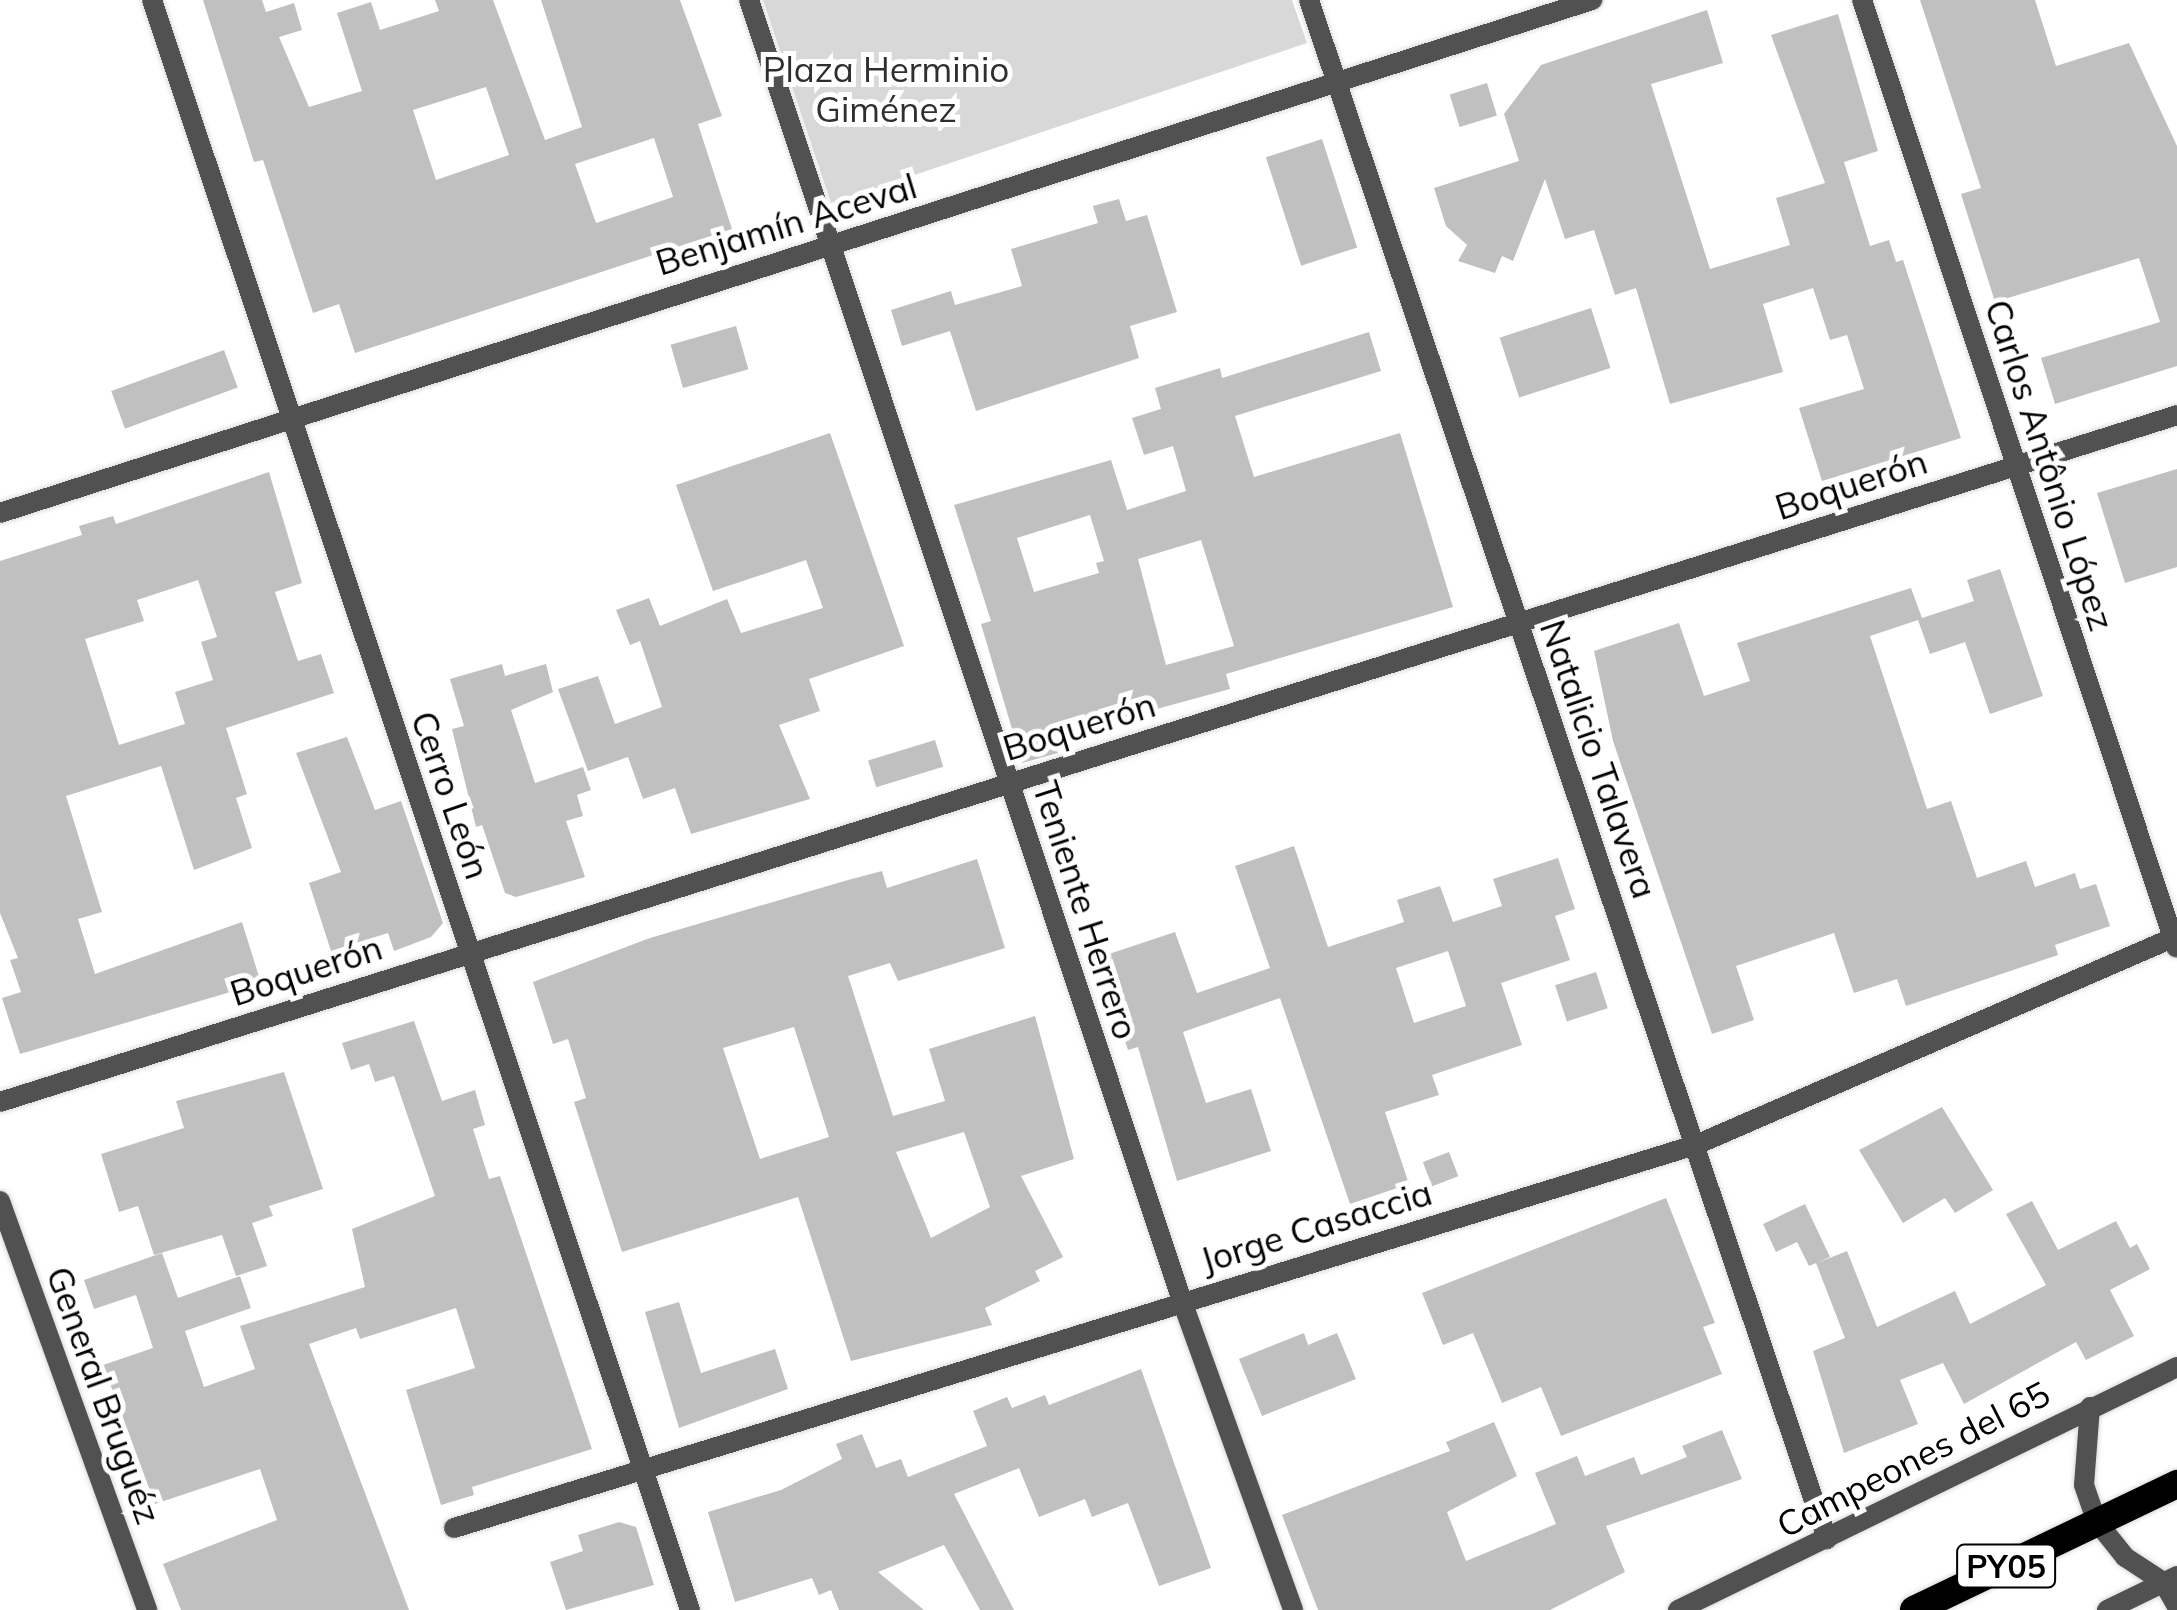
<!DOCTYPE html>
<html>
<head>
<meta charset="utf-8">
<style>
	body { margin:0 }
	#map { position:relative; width:2177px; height:1610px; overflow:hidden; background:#fff; font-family:Mulish,sans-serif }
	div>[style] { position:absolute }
	.green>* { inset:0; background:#d8d8d8 }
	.building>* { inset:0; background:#c0c0c0; transform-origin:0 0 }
	.roads { filter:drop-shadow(0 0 2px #dbdbdb) drop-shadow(0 0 2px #dbdbdb) }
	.minor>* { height:20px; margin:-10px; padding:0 10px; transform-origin:10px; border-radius:10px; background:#515151 }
	.tertiary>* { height:20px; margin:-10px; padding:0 10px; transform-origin:10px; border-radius:10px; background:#515151 }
	.trunk>* { height:28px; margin:-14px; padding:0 14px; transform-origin:14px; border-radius:14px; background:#000 }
	span { translate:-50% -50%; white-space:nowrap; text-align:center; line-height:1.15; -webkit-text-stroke:10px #fff; paint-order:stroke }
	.shield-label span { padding:2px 8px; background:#fff; border:2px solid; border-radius:8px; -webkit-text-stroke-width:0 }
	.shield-label { font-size:32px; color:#000; font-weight:700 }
	.park-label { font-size:35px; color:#2f2f2f }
	.street-label { font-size:35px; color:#000 }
</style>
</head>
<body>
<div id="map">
	<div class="green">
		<div style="clip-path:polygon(763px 0,1292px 0,1307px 43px,831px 203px)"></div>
	</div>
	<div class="building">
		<div style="clip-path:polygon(evenodd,203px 0,262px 0,266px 12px,294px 3px,302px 30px,279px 37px,309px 107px,362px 91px,337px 13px,371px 2px,380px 30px,439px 11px,435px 0,493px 0,545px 140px,582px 127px,541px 0,680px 0,722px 116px,698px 124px,732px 229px,355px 353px,339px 304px,313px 313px,263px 160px,254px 162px,203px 0,486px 87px,509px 155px,436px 180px,413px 110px,486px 87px,203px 0,654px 138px,673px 197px,596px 223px,575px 164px,654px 138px)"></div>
		<div style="clip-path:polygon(1920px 0,2035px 0,2056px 66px,2129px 43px,2177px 146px,2177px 366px,2055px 404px,2041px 358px,2160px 322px,2139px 258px,1995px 302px,1961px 194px,1981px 188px)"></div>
		<div style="clip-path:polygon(1707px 10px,1723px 63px,1651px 84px,1710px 269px,1790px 245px,1776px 198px,1825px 183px,1771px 35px,1838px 14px,1878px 151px,1844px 162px,1870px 246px,1889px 240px,1896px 262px,1903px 260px,1961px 438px,1822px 481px,1799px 408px,1864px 389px,1847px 335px,1830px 340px,1813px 288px,1763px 304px,1783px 372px,1670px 404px,1636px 288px,1615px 295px,1594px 230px,1565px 239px,1545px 179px,1513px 261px,1502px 256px,1495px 273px,1458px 261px,1467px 245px,1446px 226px,1434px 188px,1519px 161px,1504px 114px,1541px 65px)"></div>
		<div style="left:1487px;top:83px;width:34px;height:39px;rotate:73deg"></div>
		<div style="left:1322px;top:139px;width:114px;height:59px;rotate:72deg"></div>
		<div style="clip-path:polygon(1119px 199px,1126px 221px,1147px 215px,1177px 312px,1130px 326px,1139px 358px,976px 411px,950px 331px,902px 346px,891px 310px,951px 291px,955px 305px,1022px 286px,1011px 249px,1098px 223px,1093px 206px)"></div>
		<div style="left:1591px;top:308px;width:63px;height:96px;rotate:72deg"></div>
		<div style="left:736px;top:326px;width:45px;height:68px;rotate:74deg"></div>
		<div style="clip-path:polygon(evenodd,1369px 332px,1381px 371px,1235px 416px,1254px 477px,1400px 433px,1453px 607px,1226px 674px,1230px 689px,1054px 737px,1058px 753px,1022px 763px,981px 624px,991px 621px,954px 505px,1111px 460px,1127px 510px,1186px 491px,1173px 446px,1144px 455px,1132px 418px,1161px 409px,1155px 388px,1220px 368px,1222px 378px,1369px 332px,1090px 515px,1104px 561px,1096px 563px,1099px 573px,1034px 592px,1017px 538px,1090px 515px,1369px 332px,1201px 540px,1234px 646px,1166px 665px,1138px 559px,1201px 540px)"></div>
		<div style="left:224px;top:350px;width:40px;height:120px;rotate:70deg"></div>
		<div style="clip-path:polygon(830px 433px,904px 646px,809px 679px,820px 711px,779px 725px,810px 799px,691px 834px,675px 788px,643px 799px,628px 757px,588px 771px,558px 689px,598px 676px,615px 724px,662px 707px,640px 641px,630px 645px,616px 610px,649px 598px,660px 626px,727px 599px,741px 633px,823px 608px,806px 560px,713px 591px,676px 485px)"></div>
		<div style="clip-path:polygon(2177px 469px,2177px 567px,2125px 583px,2097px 493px)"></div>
		<div style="clip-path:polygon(evenodd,269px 472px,302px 583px,275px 592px,298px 661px,321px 654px,334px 693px,226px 728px,247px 794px,236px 798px,252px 848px,194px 870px,161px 766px,66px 796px,102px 912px,78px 919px,95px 974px,242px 922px,261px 983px,20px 1054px,2px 998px,21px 992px,10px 960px,18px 958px,0 913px,0 561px,82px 535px,79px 526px,113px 516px,116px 524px,269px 472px,198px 580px,217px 637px,201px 642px,213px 680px,175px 692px,185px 724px,119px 745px,85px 639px,144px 621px,137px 600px,198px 580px)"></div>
		<div style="clip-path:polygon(2000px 569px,2043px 696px,1990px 714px,1965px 642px,1930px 654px,1918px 620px,1870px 636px,1927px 809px,1951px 801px,1977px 878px,2026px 861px,2035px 887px,2075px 873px,2080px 889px,2096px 884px,2110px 926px,2055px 945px,2058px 955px,1906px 1006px,1897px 979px,1854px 993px,1834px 933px,1736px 966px,1754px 1020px,1712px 1034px,1613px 741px,1594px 651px,1679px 623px,1704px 696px,1750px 681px,1737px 643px,1911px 588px,1922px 618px,1974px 601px,1967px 580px)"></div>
		<div style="clip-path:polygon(502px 664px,505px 676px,546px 664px,553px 692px,511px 710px,535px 783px,583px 767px,591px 790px,577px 795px,583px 816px,566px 821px,585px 877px,516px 897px,505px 893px,482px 825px,476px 827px,452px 729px,464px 726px,450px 679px)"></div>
		<div style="clip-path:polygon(347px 737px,375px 810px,401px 801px,443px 923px,431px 937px,394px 951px,388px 933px,331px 951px,309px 883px,341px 872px,296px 753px)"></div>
		<div style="left:935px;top:740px;width:28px;height:70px;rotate:73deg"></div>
		<div style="clip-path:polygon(evenodd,1294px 846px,1328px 947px,1404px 922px,1397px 900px,1440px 886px,1453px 922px,1502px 906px,1493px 879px,1558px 858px,1575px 909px,1555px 916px,1570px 960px,1501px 983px,1522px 1045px,1432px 1075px,1439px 1095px,1385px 1112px,1409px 1184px,1350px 1204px,1280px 998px,1183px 1032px,1206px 1103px,1251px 1089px,1271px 1151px,1177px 1181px,1138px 1047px,1128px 1050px,1097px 958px,1175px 932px,1197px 993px,1270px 968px,1235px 866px,1294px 846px,1448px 951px,1466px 1006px,1414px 1023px,1396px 968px,1448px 951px)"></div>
		<div style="clip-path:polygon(evenodd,977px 859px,1005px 948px,898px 981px,890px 963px,848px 976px,893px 1116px,945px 1101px,929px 1049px,1035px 1016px,1074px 1159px,1021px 1176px,1063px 1257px,1035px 1271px,1040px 1281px,985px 1308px,992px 1325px,851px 1361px,798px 1197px,622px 1252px,574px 1102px,586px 1098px,568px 1039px,553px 1044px,533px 982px,650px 938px,848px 880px,882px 871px,887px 888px,977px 859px,794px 1027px,829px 1137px,760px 1159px,723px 1048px,794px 1027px,977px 859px,964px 1132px,990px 1207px,931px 1238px,896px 1152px,964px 1132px)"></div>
		<div style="left:1596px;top:972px;width:38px;height:43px;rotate:72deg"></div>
		<div style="clip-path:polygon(414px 1021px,442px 1101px,475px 1090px,485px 1125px,473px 1129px,489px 1179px,500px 1176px,592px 1449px,472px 1487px,474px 1495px,441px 1505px,406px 1390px,475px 1368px,456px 1308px,360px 1339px,356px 1328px,309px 1344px,409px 1610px,181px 1610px,163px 1564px,277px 1520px,260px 1469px,155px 1504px,103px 1365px,153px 1348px,136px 1295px,94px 1309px,84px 1280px,162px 1253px,178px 1298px,240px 1276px,251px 1308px,185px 1331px,204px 1387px,255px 1369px,240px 1326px,365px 1287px,352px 1229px,435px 1196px,394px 1076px,375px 1082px,369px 1064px,351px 1070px,342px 1043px)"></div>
		<div style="clip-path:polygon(284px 1072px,323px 1189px,269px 1206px,273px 1216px,252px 1223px,267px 1266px,236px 1276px,222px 1235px,154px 1255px,138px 1206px,119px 1212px,101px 1154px,184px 1128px,176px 1101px)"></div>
		<div style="clip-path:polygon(1942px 1107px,1993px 1190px,1955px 1213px,1945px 1198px,1903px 1223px,1859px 1150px)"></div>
		<div style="left:1449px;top:1152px;width:26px;height:28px;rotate:69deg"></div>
		<div style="clip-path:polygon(1666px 1198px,1715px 1323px,1703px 1327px,1722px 1374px,1561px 1436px,1541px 1387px,1502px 1403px,1473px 1333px,1443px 1345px,1422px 1293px)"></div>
		<div style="clip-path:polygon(2032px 1201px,2058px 1250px,2116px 1221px,2130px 1248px,2137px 1244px,2150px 1269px,2110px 1290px,2134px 1336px,2086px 1360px,2076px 1342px,1964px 1404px,1943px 1363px,1900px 1380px,1918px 1424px,1844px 1453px,1813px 1351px,1845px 1338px,1816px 1263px,1809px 1266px,1797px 1242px,1776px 1252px,1763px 1224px,1805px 1204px,1830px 1257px,1817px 1263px,1847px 1251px,1877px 1327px,1955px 1291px,1970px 1324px,2046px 1285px,2006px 1214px)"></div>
		<div style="clip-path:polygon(679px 1302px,701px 1373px,775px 1349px,788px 1389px,679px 1428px,645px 1312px)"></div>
		<div style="clip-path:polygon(1304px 1333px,1308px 1345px,1337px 1333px,1356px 1379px,1262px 1416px,1239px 1359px)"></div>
		<div style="clip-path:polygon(1141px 1369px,1211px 1568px,1159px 1586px,1128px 1503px,1092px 1517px,1085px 1499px,1039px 1517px,1019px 1468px,954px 1494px,1014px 1610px,980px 1610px,944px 1545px,878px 1572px,924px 1610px,839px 1610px,831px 1590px,819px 1595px,812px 1578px,735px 1602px,708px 1512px,781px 1490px,842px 1459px,836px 1444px,862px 1434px,876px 1468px,901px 1459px,908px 1477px,987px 1446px,973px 1411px,1007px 1397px,1012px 1408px,1045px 1395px,1049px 1405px)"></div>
		<div style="clip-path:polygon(1494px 1422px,1517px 1476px,1447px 1512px,1466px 1561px,1556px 1524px,1535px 1473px,1577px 1456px,1585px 1476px,1634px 1457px,1641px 1475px,1687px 1457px,1682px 1446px,1722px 1430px,1742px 1479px,1606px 1526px,1625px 1572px,1550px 1610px,1318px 1610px,1282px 1515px,1450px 1451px,1446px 1442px)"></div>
		<div style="clip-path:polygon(619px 1522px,636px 1527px,654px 1585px,566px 1610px,550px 1562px,583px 1551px,578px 1535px)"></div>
	</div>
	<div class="roads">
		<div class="minor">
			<div style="left:749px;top:0;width:1371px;rotate:71.59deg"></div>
			<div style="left:1182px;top:1301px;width:328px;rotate:70.2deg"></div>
			<div style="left:1309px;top:0;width:1624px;rotate:71.4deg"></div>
			<div style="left:1862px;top:0;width:998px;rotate:71.66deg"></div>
			<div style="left:0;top:513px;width:1673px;rotate:-17.86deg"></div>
			<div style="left:0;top:1102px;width:2283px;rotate:-17.51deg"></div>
			<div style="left:0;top:1201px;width:435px;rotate:70.2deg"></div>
			<div style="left:454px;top:1528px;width:1302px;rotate:-17.15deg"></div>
			<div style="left:1698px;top:1144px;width:522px;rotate:-23.47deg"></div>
			<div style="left:2163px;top:1582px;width:28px;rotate:60deg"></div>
		</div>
		<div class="tertiary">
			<div style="left:152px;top:0;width:1698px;rotate:71.52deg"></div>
			<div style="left:2090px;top:1407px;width:78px;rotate:94.4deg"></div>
			<div style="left:2084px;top:1485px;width:39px;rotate:71deg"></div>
			<div style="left:2097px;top:1522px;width:45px;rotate:51.3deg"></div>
			<div style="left:2125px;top:1557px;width:45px;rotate:33.3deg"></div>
			<div style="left:1678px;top:1610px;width:555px;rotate:-25.96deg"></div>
			<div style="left:2107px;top:1610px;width:78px;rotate:-25.9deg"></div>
		</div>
		<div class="trunk">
			<div style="left:1914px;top:1610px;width:292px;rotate:-25.6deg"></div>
		</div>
	</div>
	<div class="shield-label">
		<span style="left:2006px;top:1566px">PY05</span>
	</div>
	<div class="park-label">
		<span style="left:886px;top:89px">Plaza Herminio<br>Giménez</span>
	</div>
	<div class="street-label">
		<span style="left:786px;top:224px;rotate:-17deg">Benjamín Aceval</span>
		<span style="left:2050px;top:465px;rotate:72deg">Carlos Antônio López</span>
		<span style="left:1851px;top:484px;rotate:-18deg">Boquerón</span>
		<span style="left:1079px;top:726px;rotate:-17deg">Boquerón</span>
		<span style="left:1599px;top:759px;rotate:71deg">Natalicio Talavera</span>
		<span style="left:451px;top:795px;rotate:71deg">Cerro León</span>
		<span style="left:1086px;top:910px;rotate:72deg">Teniente Herrero</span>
		<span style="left:306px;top:970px;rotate:-18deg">Boquerón</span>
		<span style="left:1316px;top:1226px;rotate:-17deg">Jorge Casaccia</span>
		<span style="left:104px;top:1395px;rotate:70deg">General Bruguéz</span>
		<span style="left:1913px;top:1459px;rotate:-27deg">Campeones del 65</span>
	</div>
</div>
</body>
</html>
